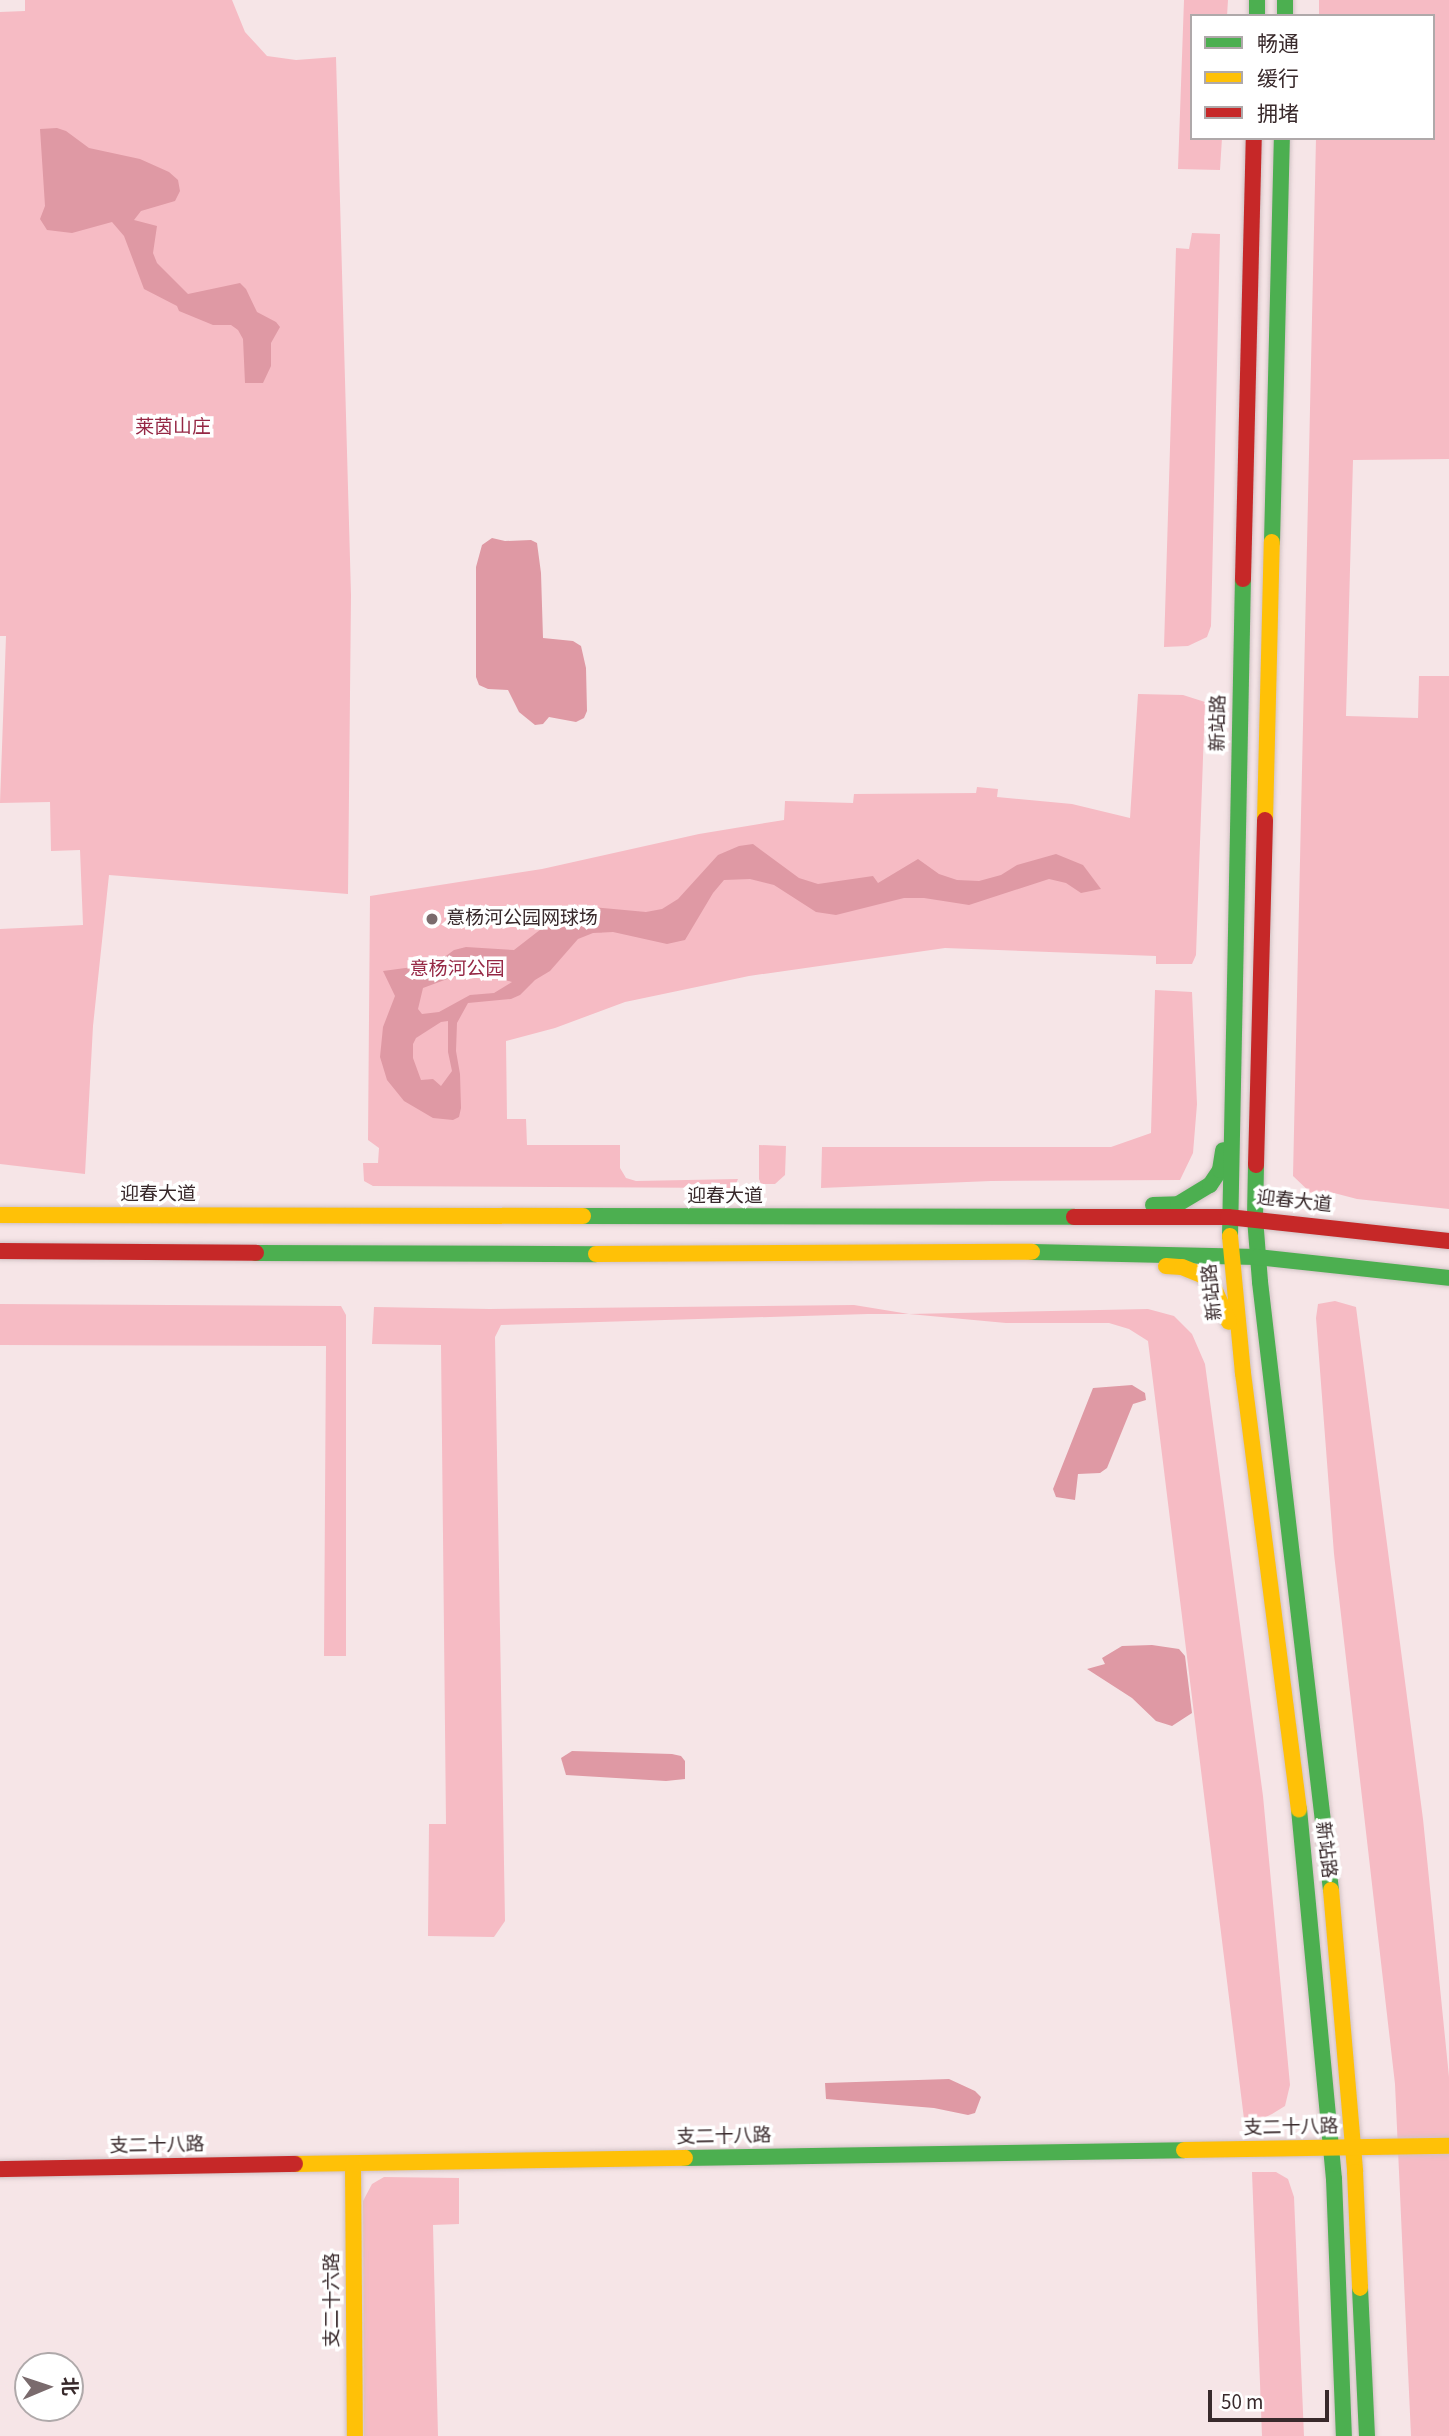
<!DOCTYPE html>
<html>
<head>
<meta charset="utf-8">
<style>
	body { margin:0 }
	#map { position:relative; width:1449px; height:2436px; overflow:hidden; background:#f6e5e7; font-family:"Source Sans 3","Noto Sans SC",sans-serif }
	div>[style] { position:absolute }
	.green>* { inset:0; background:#f6bbc4 }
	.water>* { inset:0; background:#df99a4 }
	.roads { filter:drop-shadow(0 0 2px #d0c1c3) drop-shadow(0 0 2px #d0c1c3) }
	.fast>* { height:16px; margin:-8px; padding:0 8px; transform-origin:8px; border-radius:8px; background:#4caf50 }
	.slow>* { height:16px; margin:-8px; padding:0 8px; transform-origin:8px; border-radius:8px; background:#ffc107 }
	.jam>* { height:16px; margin:-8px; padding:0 8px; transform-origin:8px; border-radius:8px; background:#c62828 }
	.dots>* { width:19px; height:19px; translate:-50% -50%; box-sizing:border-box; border:4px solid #fff; border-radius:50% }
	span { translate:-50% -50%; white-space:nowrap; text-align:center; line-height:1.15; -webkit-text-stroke:7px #fff; paint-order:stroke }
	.park-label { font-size:19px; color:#952744 }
	.street-label { font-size:19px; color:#38292b }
	.poi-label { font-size:19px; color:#38292b }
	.left { translate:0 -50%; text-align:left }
	.legend { position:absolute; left:1190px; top:14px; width:245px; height:126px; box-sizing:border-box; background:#fff; border:2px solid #afa9aa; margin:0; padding:9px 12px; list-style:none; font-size:21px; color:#38292b }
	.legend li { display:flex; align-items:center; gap:14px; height:35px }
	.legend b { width:35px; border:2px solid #afa9aa }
	.north { position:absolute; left:14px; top:2352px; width:70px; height:70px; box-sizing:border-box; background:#fff; border:2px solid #afa9aa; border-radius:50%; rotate:88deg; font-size:19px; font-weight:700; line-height:28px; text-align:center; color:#38292b }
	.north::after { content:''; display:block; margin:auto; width:24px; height:32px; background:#7a6b6d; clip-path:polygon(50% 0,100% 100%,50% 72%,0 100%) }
	.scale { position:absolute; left:1208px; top:2390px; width:121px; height:32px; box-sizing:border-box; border:4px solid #38292b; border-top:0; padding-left:9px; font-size:21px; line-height:24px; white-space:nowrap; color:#38292b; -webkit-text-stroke:5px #fff; paint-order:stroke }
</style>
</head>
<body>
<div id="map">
	<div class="green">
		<div style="clip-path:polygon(25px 0,232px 0,245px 32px,267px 56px,296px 60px,336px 57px,351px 595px,348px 894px,109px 875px,93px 1026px,85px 1174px,0 1164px,0 929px,83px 925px,80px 850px,51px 851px,50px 802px,0 803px,6px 636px,0 636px,0 12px,25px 11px)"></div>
		<div style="clip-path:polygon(1184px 0,1228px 0,1227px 16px,1192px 16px,1192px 138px,1222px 138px,1220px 170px,1178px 169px)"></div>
		<div style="clip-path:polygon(1319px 0,1449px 0,1449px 459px,1353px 460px,1346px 716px,1418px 718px,1419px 676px,1449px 676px,1449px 1209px,1357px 1199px,1334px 1193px,1333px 1198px,1312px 1194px,1293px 1176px,1316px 138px,1433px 138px,1433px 16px,1319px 16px)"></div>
		<div style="clip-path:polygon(1192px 233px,1220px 234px,1211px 626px,1207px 637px,1188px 646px,1164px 647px,1176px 248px,1189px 249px)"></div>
		<div style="clip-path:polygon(1138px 694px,1183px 695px,1205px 702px,1196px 955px,1192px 964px,1156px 964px,1156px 956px,945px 948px,749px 976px,625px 1002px,555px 1028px,506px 1041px,507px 1119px,526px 1119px,527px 1145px,620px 1145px,620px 1168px,626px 1178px,636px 1181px,738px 1179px,734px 1188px,373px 1186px,364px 1181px,363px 1163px,378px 1163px,379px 1148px,368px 1140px,370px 896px,542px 869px,699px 834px,784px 820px,785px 801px,853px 803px,854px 794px,976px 793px,977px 787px,998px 789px,997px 797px,1072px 804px,1130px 818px)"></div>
		<div style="clip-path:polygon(1155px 990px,1192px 992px,1197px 1104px,1193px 1153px,1180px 1180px,991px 1181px,821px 1188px,822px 1147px,1111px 1147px,1151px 1133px)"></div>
		<div style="clip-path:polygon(759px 1145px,786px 1146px,785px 1175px,775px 1184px,761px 1184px,759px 1179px)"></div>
		<div style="clip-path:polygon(1335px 1301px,1356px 1307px,1423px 1819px,1449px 2077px,1449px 2436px,1411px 2436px,1395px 2084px,1334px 1554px,1316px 1318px,1318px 1304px)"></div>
		<div style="clip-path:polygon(0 1304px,341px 1306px,346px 1315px,346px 1656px,324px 1656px,326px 1346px,0 1345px)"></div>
		<div style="clip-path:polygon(854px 1305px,909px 1314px,1148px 1309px,1174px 1316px,1192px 1334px,1205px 1364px,1263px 1796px,1290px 2085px,1285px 2106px,1272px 2114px,1245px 2127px,1148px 1341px,1129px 1329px,1109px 1323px,1006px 1323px,909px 1314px,868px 1314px,501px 1325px,495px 1337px,505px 1921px,494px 1937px,428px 1936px,429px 1824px,446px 1824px,441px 1345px,372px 1344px,374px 1307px,490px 1309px)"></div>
		<div style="clip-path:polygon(1252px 2172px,1276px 2172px,1288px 2179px,1294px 2197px,1304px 2436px,1262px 2436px)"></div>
		<div style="clip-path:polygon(384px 2177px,459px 2178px,459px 2224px,433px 2225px,438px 2436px,364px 2436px,363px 2201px,372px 2184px)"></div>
	</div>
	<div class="water">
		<div style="clip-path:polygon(57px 128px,66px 131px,89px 148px,140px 159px,169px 172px,178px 180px,180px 191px,175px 201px,141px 211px,134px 220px,157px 226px,153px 253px,157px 263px,188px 294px,240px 283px,246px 289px,257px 312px,276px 322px,280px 327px,271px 343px,271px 366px,263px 383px,245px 383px,243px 339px,238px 330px,231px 325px,213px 325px,179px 311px,177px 306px,144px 289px,124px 236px,112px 222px,72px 233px,47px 230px,40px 219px,45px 206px,40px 129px)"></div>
		<div style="clip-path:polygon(492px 538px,505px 541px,531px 540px,537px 543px,541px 573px,543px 638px,573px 641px,581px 646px,586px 668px,587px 711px,584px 718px,576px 722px,549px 717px,543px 724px,535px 725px,519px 712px,508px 690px,488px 689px,479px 685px,476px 677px,476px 567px,482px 545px)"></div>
		<div style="clip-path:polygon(evenodd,753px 844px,799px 878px,818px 884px,873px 876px,878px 883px,918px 859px,939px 874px,957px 880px,979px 881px,1001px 875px,1017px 865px,1056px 854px,1083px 865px,1101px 889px,1081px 893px,1066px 883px,1049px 879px,969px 905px,924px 898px,904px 898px,836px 915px,816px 912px,774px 885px,750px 879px,724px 880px,713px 893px,685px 940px,667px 944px,613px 932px,593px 933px,578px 939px,550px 971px,535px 980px,520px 995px,511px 999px,468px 1003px,457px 1023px,456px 1051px,460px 1074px,461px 1108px,459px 1117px,453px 1120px,433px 1118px,404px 1101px,387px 1080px,380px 1057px,383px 1027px,395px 996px,383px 971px,435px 964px,454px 950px,466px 947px,514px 950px,563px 912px,581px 906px,646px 912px,662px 909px,678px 899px,718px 855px,739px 846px,753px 844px,482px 973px,512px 982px,494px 993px,470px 995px,439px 1012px,422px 1014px,418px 1009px,423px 988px,458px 975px,482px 973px,753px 844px,448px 1021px,448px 1052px,452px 1071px,441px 1086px,433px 1079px,421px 1080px,413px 1058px,413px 1044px,416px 1038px,441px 1022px,448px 1021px)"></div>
		<div style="clip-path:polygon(1132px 1385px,1145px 1393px,1146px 1400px,1133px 1404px,1107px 1468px,1100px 1473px,1078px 1474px,1075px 1500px,1056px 1497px,1053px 1489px,1093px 1388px)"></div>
		<div style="clip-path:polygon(1152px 1645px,1179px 1649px,1185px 1656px,1192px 1713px,1172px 1726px,1156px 1721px,1132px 1698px,1087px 1669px,1105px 1664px,1102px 1658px,1122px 1646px)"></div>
		<div style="clip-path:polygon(572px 1751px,672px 1754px,681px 1756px,685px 1761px,685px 1779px,666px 1781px,566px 1775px,561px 1758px)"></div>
		<div style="clip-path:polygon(949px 2079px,975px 2091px,981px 2097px,975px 2113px,968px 2115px,934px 2108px,826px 2099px,825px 2083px)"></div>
	</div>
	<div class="roads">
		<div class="fast">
			<div style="left:1257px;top:0;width:16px;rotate:90deg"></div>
			<div style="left:1285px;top:0;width:16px;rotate:90deg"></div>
			<div style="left:1272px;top:542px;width:404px;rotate:-88.6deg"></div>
			<div style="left:1256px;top:1165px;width:53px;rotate:91.1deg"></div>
			<div style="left:1255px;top:1218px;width:64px;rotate:85.5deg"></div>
			<div style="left:1260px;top:1282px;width:612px;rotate:83.34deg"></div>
			<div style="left:1153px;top:1205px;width:25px;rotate:-2deg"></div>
			<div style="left:1178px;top:1204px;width:37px;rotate:-31deg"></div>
			<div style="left:1210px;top:1185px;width:18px;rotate:-56deg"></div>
			<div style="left:1220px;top:1170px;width:20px;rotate:-81deg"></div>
			<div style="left:583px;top:1216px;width:491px;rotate:0.1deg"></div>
			<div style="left:1230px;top:1236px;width:657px;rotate:-88.87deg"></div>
			<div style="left:1032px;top:1252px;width:225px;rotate:1.3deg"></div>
			<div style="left:1257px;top:1257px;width:193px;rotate:6.2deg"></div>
			<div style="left:256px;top:1253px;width:340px;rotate:0.2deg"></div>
			<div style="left:1299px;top:1809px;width:372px;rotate:84.6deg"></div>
			<div style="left:1334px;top:2179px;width:257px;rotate:87.8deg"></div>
			<div style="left:685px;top:2158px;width:499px;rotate:-0.9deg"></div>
			<div style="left:1360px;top:2288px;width:148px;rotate:87.3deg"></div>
		</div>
		<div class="slow">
			<div style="left:1265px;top:820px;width:278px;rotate:-88.6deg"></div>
			<div style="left:0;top:1215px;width:583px;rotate:0.1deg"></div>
			<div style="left:1230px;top:1236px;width:138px;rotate:84.6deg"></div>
			<div style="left:1243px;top:1373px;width:440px;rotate:82.7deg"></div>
			<div style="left:596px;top:1254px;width:436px;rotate:-0.3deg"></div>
			<div style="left:1166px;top:1266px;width:16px;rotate:4deg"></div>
			<div style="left:1182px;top:1267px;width:22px;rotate:22deg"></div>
			<div style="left:1202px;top:1275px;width:16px;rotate:45deg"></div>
			<div style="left:1213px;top:1286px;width:39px;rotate:66deg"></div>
			<div style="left:1331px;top:1890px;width:283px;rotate:85.1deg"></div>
			<div style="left:1355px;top:2172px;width:116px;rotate:87.5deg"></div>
			<div style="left:1184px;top:2150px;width:265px;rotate:-0.9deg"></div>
			<div style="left:295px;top:2164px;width:390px;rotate:-0.9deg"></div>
			<div style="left:353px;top:2164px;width:272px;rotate:89.6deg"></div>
		</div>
		<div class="jam">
			<div style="left:1243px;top:579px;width:441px;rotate:-88.6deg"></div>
			<div style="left:1256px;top:1165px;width:345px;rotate:-88.5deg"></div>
			<div style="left:1074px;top:1217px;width:154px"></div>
			<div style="left:1228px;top:1217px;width:222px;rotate:6.2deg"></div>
			<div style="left:0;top:1251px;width:256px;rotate:0.4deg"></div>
			<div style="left:0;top:2169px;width:295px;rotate:-1deg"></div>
		</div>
	</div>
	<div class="dots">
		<div style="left:432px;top:919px;background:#7a6b6d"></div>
	</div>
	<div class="park-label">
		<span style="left:173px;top:428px">莱茵山庄</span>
		<span style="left:457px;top:970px">意杨河公园</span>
	</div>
	<div class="street-label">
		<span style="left:1219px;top:723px;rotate:-89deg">新站路</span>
		<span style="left:158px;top:1195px">迎春大道</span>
		<span style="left:725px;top:1197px">迎春大道</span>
		<span style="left:1294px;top:1202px;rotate:6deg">迎春大道</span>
		<span style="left:1213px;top:1292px;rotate:-96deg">新站路</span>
		<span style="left:1325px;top:1850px;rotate:83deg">新站路</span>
		<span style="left:1291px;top:2128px;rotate:-1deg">支二十八路</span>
		<span style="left:724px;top:2137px;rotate:-1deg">支二十八路</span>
		<span style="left:157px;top:2146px;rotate:-1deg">支二十八路</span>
		<span style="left:333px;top:2300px;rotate:-90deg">支二十六路</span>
	</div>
	<div class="poi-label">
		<span class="left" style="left:446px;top:919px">意杨河公园网球场</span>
	</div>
	<ul class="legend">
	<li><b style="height:9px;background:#4caf50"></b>畅通</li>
	<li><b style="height:9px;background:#ffc107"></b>缓行</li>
	<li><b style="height:9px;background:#c62828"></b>拥堵</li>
	</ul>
	<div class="north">北</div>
	<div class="scale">50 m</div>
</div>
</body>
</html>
